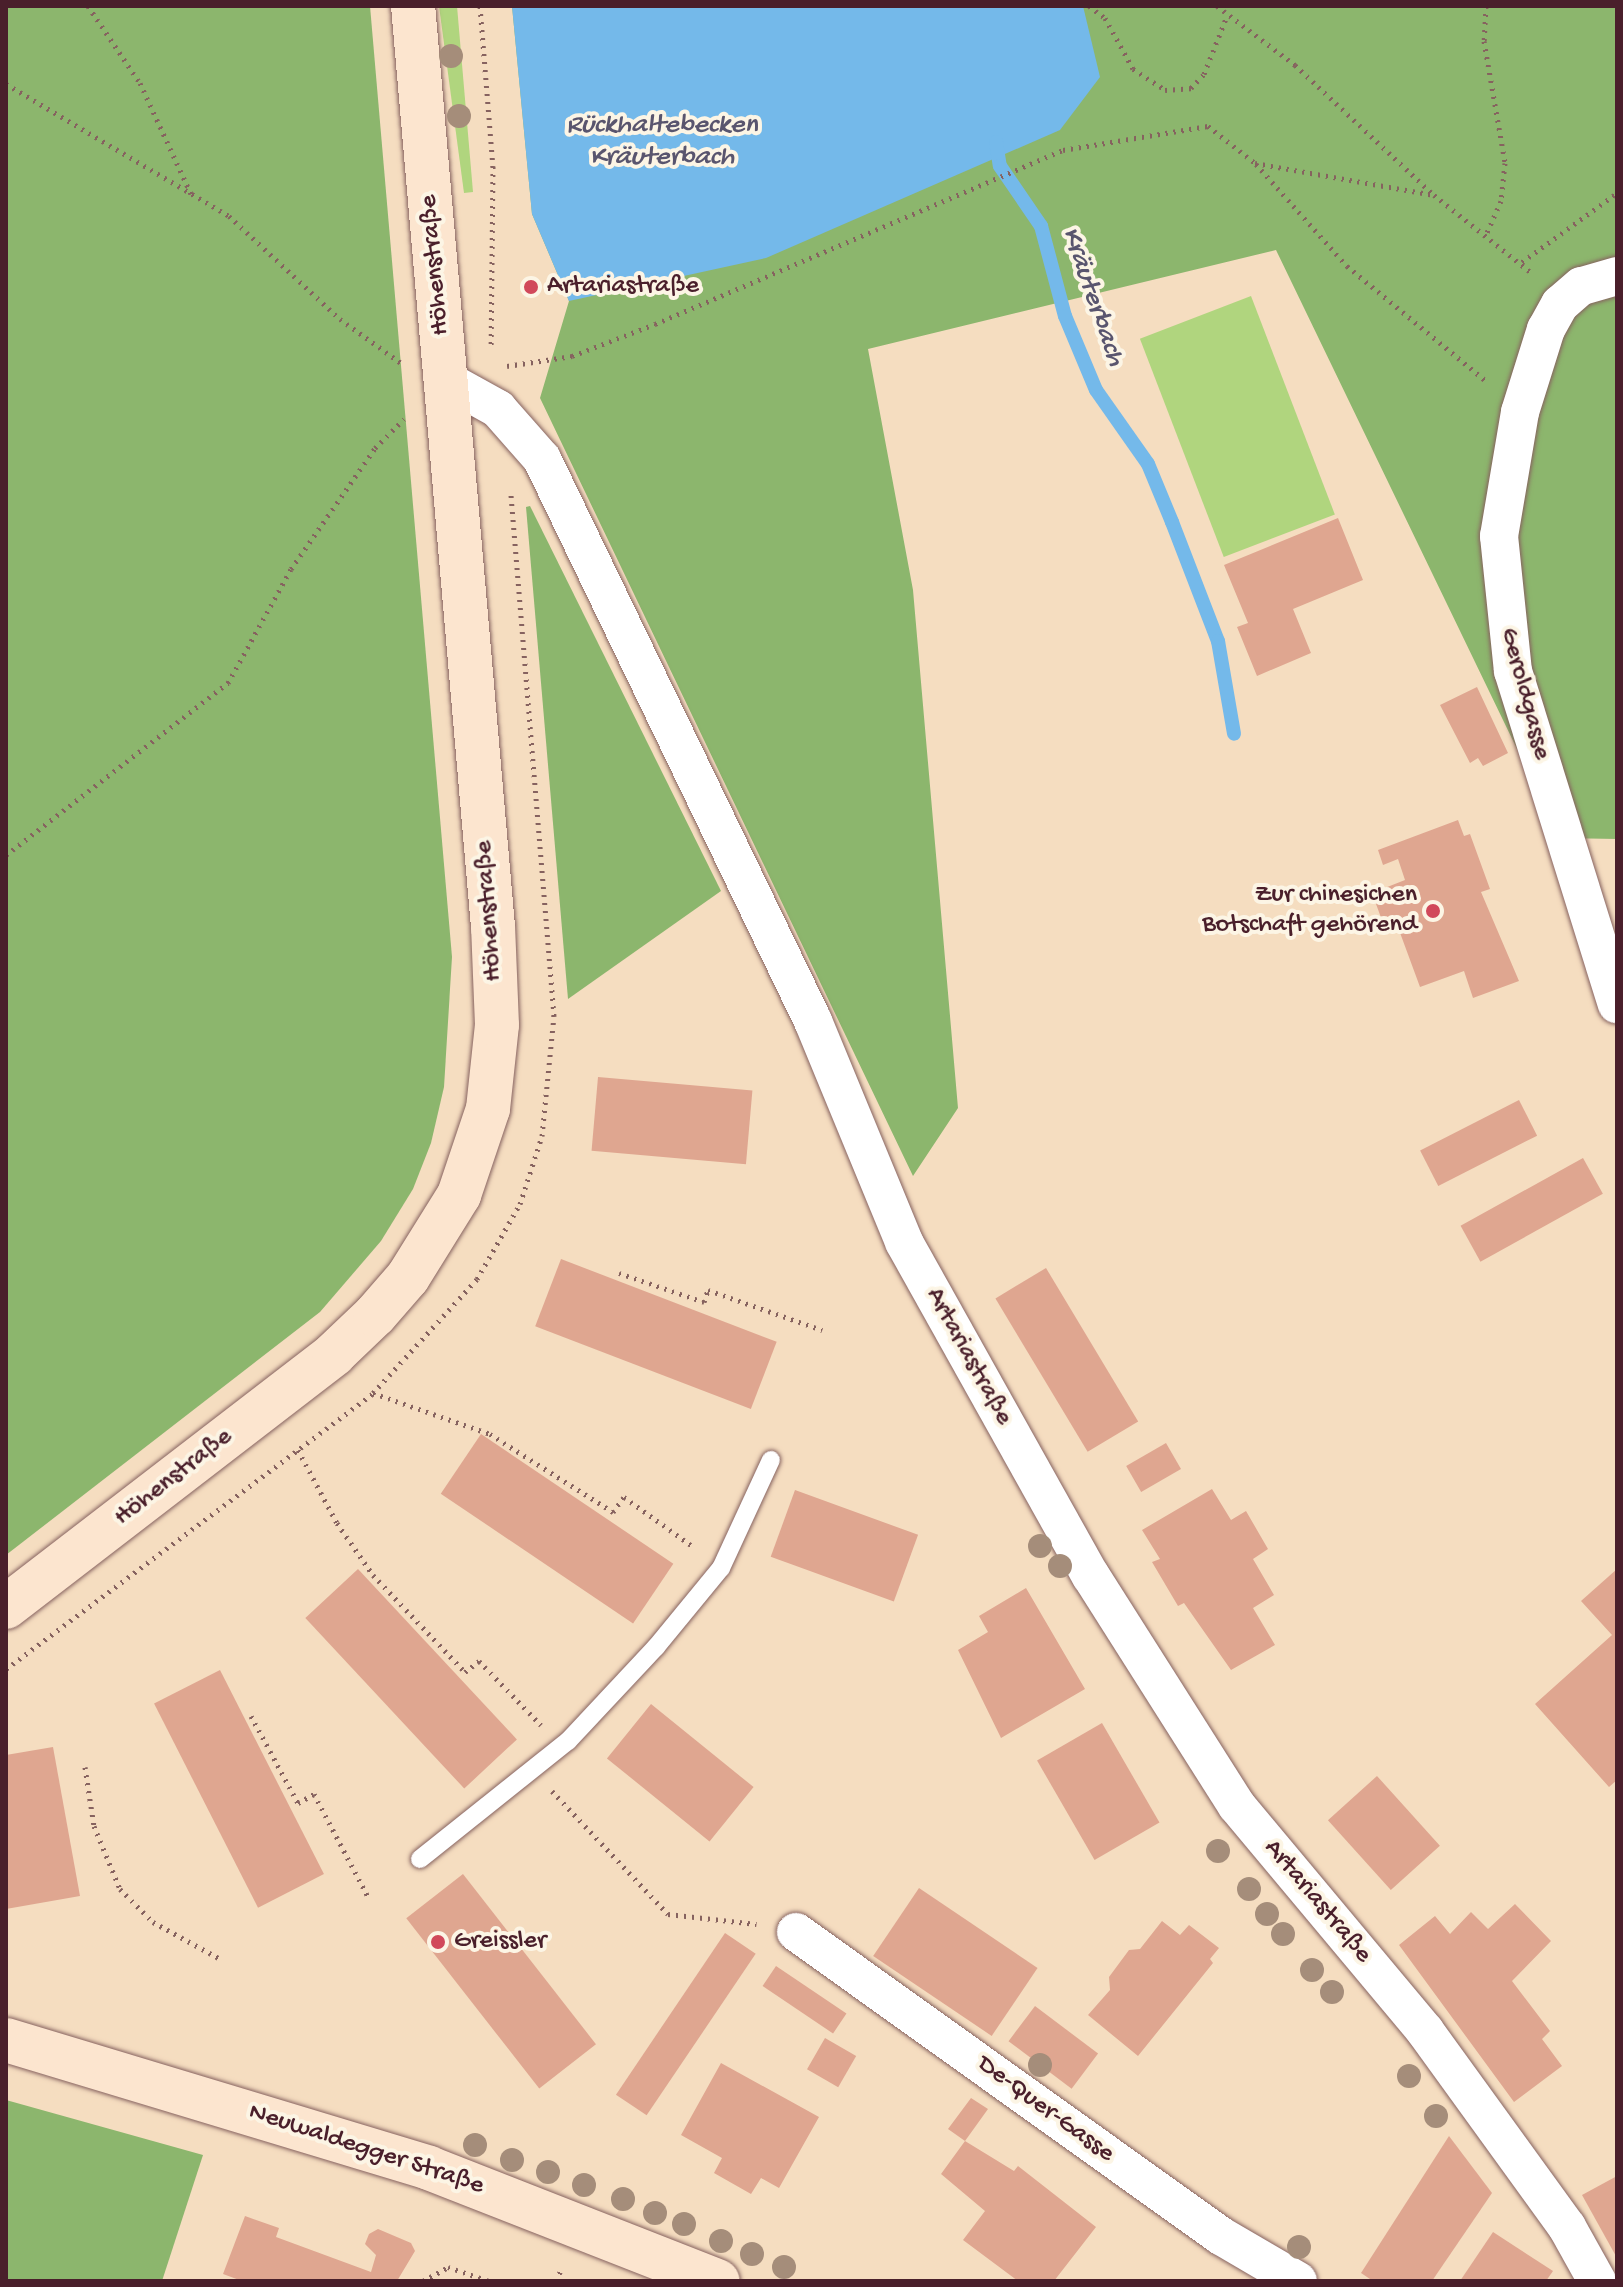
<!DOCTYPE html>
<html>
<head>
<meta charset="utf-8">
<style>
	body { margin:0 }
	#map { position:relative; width:1623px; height:2287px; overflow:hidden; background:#f5ddc0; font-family:"Gochi Hand",sans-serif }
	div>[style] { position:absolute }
	.green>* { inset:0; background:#b0d57e; transform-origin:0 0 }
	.forest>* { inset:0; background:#8cb66d }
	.water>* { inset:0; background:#74b9ea }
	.stream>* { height:14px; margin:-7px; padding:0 7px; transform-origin:7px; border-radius:7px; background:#74b9ea }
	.building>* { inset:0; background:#dfa690; transform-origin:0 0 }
	.path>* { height:5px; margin-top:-2.5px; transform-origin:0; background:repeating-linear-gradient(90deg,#86625f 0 2px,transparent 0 8px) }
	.roads { filter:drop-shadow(0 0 2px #86625f) drop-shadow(0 0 2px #86625f) }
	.lane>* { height:18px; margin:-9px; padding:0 9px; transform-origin:9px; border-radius:9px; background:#fff }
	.street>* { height:38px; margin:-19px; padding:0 19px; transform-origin:19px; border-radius:19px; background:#fff }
	.secondary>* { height:44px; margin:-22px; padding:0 22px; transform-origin:22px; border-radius:22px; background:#fce5cf }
	.trees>* { width:24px; height:24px; margin:-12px; border-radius:50%; background:#a58d7a }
	.dots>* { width:22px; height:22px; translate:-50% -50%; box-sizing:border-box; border:4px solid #fcf5e5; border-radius:50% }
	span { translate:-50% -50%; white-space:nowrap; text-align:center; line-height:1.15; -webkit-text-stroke:8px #fcf5e5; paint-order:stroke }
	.street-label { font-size:26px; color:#4a1f2b }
	.poi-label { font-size:26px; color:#4a1f2b }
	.left { translate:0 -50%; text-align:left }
	.right { translate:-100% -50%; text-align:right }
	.water-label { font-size:28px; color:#59556e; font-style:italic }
	.frame { position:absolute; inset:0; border:8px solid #4a1f2b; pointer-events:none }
</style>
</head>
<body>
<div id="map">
	<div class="green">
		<div style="clip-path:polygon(439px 6px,457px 6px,473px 192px,464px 193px)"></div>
		<div style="left:1251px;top:296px;width:234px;height:119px;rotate:69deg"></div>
	</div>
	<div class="forest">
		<div style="clip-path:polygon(6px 6px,370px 6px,452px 957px,444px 1087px,431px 1143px,413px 1189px,381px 1241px,320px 1312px,6px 1555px)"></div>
		<div style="clip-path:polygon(512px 6px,1617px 6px,1617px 839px,1560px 838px,1276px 250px,868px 349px,913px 590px,958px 1108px,913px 1176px,540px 398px,569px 301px,532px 214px)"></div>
		<div style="clip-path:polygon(530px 506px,721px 891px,568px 999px,526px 507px)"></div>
		<div style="clip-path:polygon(6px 2100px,203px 2155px,162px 2281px,6px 2281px)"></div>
	</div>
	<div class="water">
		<div style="clip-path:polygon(512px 6px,1083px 6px,1100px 77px,1060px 130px,766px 258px,569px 301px,532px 214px)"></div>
	</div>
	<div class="stream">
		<div style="left:996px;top:142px;width:24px;rotate:81deg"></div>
		<div style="left:1000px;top:166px;width:73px;rotate:55.7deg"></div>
		<div style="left:1041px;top:226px;width:93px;rotate:75.1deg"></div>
		<div style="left:1065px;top:316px;width:80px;rotate:67.3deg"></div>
		<div style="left:1096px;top:390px;width:90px;rotate:54.9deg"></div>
		<div style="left:1148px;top:464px;width:63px;rotate:67.5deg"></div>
		<div style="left:1172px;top:522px;width:128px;rotate:68.9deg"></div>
		<div style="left:1218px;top:641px;width:94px;rotate:80.2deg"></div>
	</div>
	<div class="building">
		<div style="clip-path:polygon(1338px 518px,1363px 580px,1293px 609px,1311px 653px,1257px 676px,1237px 627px,1248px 623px,1224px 565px)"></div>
		<div style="clip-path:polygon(1477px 687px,1508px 753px,1483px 766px,1478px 758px,1470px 763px,1440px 705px)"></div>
		<div style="clip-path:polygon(1458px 820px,1464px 836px,1470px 834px,1490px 889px,1481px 892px,1519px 981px,1473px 998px,1464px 971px,1420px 987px,1399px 930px,1387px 934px,1372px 893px,1405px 880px,1398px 859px,1383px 865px,1378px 850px)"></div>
		<div style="left:598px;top:1077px;width:155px;height:74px;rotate:5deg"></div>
		<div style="left:1519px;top:1100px;width:40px;height:111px;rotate:63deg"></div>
		<div style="left:1583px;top:1158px;width:41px;height:140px;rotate:61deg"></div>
		<div style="left:561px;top:1259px;width:231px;height:72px;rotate:21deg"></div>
		<div style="left:1046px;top:1268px;width:179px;height:59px;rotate:59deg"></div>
		<div style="left:481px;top:1434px;width:232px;height:72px;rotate:34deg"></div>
		<div style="left:1166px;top:1443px;width:30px;height:46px;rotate:60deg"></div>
		<div style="clip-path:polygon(1212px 1489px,1231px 1520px,1246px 1511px,1268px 1549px,1253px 1559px,1274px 1595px,1253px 1608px,1275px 1645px,1231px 1670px,1184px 1603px,1178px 1606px,1152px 1562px,1160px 1559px,1142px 1530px)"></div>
		<div style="left:795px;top:1490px;width:131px;height:71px;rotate:20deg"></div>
		<div style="left:358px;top:1569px;width:233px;height:72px;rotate:47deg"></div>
		<div style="clip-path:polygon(1617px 1569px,1617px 1780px,1609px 1787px,1535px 1704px,1612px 1635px,1581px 1601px)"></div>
		<div style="clip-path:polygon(1026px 1588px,1085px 1689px,1001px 1738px,958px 1650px,988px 1632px,979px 1616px)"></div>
		<div style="left:220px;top:1670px;width:229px;height:74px;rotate:63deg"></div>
		<div style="left:651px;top:1704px;width:132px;height:70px;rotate:39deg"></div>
		<div style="left:1102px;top:1723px;width:115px;height:75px;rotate:60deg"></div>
		<div style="clip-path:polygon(53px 1747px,80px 1896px,6px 1909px,6px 1755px)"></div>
		<div style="left:1377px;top:1776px;width:94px;height:66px;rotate:48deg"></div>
		<div style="left:463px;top:1874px;width:216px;height:72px;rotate:52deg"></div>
		<div style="left:919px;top:1888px;width:143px;height:82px;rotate:34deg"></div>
		<div style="clip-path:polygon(1515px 1904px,1551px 1941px,1512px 1981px,1550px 2031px,1542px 2039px,1562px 2066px,1514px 2102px,1399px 1945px,1435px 1916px,1450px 1934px,1471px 1912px,1488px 1929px)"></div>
		<div style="clip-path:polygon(1162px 1921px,1180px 1935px,1189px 1925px,1219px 1948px,1210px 1959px,1213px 1963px,1138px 2056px,1088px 2015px,1110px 1990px,1109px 1977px,1129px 1950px,1140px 1949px)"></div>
		<div style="left:725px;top:1933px;width:37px;height:195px;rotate:34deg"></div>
		<div style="left:776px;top:1966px;width:85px;height:24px;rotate:34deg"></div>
		<div style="left:1035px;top:2006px;width:79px;height:44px;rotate:37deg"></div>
		<div style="left:825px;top:2038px;width:36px;height:36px;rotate:30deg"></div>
		<div style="clip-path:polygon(721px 2063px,819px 2117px,779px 2188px,761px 2178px,751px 2194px,714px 2173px,722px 2158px,681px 2135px)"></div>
		<div style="clip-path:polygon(971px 2098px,988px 2109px,965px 2141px,1014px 2171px,1018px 2166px,1096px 2227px,1054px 2281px,1018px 2281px,963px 2240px,985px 2211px,941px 2174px,965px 2141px,948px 2129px)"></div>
		<div style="clip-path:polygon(1449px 2136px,1492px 2193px,1432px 2281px,1373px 2281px,1361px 2273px)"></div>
		<div style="clip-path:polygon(1617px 2176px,1617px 2258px,1582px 2195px)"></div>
		<div style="clip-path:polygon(245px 2216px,279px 2228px,276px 2237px,371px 2272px,376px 2255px,365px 2244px,369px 2234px,378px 2229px,411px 2243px,415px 2251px,397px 2281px,242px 2281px,223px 2274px)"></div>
		<div style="clip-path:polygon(1493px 2232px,1553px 2271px,1546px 2281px,1460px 2281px)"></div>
	</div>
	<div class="path">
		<div style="left:88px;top:6px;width:93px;rotate:56deg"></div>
		<div style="left:140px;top:83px;width:122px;rotate:65.3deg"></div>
		<div style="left:480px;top:6px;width:161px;rotate:85.4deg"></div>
		<div style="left:493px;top:166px;width:181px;rotate:90.6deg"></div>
		<div style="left:1089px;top:6px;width:20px;rotate:37deg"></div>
		<div style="left:1105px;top:18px;width:58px;rotate:61.2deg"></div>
		<div style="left:1133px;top:69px;width:38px;rotate:33deg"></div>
		<div style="left:1165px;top:90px;width:26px;rotate:-4deg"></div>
		<div style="left:1191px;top:88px;width:19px;rotate:-47deg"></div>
		<div style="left:1204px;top:74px;width:62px;rotate:-68.4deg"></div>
		<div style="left:1217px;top:6px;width:98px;rotate:37.1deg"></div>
		<div style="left:1295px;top:65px;width:190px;rotate:43.1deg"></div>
		<div style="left:1434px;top:195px;width:127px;rotate:38.6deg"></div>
		<div style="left:1486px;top:6px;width:35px;rotate:93deg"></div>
		<div style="left:1484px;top:41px;width:124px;rotate:80.2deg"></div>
		<div style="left:1505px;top:163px;width:38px;rotate:96deg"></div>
		<div style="left:1501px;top:201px;width:37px;rotate:114deg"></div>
		<div style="left:6px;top:84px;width:259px;rotate:30.6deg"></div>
		<div style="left:229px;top:216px;width:151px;rotate:42.9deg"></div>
		<div style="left:340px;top:319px;width:75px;rotate:35.8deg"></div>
		<div style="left:1256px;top:164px;width:137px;rotate:48.3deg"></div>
		<div style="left:1347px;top:266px;width:182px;rotate:39.6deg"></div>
		<div style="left:1522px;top:262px;width:117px;rotate:-36deg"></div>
		<div style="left:507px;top:366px;width:66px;rotate:-8.7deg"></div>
		<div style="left:572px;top:356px;width:89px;rotate:-21.1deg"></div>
		<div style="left:655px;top:324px;width:444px;rotate:-23.1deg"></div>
		<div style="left:1063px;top:150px;width:147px;rotate:-9.4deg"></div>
		<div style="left:1208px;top:126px;width:60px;rotate:38.2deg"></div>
		<div style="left:1255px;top:163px;width:182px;rotate:10.1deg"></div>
		<div style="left:6px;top:855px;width:281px;rotate:-37.8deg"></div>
		<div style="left:228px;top:683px;width:130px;rotate:-61.1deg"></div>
		<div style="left:291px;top:569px;width:147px;rotate:-55.2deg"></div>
		<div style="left:375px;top:448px;width:41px;rotate:-45deg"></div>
		<div style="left:619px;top:1273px;width:90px;rotate:18.8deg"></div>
		<div style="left:704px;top:1302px;width:13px;rotate:-72deg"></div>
		<div style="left:708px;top:1290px;width:121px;rotate:19.3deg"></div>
		<div style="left:373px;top:1393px;width:124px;rotate:19.3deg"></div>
		<div style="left:490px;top:1434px;width:146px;rotate:32.4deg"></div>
		<div style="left:613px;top:1512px;width:19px;rotate:-54deg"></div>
		<div style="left:624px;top:1497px;width:87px;rotate:35.7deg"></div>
		<div style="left:298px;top:1450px;width:83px;rotate:61.9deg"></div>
		<div style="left:337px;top:1523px;width:63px;rotate:55.3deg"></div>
		<div style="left:373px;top:1575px;width:134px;rotate:46.5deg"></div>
		<div style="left:465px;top:1672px;width:18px;rotate:-38deg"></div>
		<div style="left:479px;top:1661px;width:89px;rotate:45.9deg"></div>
		<div style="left:6px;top:1669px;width:459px;rotate:-36.9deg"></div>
		<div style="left:373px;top:1393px;width:154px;rotate:-47.6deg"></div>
		<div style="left:477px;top:1279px;width:86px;rotate:-60.2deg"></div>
		<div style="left:520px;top:1204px;width:71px;rotate:-72.1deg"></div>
		<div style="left:542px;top:1136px;width:121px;rotate:-84.3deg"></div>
		<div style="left:554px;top:1016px;width:523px;rotate:-94.72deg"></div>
		<div style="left:251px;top:1716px;width:99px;rotate:61.6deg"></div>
		<div style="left:298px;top:1803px;width:18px;rotate:-29deg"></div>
		<div style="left:314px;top:1794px;width:116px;rotate:62.3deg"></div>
		<div style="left:85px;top:1767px;width:60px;rotate:81.3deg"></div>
		<div style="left:94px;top:1826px;width:68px;rotate:67.6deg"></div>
		<div style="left:120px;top:1889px;width:47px;rotate:45deg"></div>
		<div style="left:153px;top:1922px;width:79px;rotate:28.8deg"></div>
		<div style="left:552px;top:1791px;width:169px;rotate:46.7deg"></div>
		<div style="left:668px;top:1914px;width:89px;rotate:6.5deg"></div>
		<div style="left:423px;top:2281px;width:29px;rotate:-29deg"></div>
		<div style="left:448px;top:2267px;width:43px;rotate:18.9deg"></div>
		<div style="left:556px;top:2281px;width:12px;rotate:-66deg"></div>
	</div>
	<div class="roads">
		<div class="lane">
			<div style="left:420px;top:1859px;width:189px;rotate:-38.6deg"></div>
			<div style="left:568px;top:1741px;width:129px;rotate:-46.9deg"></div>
			<div style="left:656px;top:1647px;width:102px;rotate:-50.6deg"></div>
			<div style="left:721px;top:1568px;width:119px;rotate:-65.2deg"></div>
		</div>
		<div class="street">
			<div style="left:1617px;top:276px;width:37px;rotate:164deg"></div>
			<div style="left:1581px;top:286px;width:28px;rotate:139deg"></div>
			<div style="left:1560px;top:304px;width:29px;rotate:119deg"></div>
			<div style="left:1546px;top:329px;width:87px;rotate:107.4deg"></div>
			<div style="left:1520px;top:412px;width:126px;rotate:99.6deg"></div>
			<div style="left:1499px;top:536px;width:136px;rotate:84.1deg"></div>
			<div style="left:1513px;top:671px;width:349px;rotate:72.7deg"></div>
			<div style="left:446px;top:380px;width:60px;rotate:29.1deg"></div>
			<div style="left:498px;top:409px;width:67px;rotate:48.7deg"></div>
			<div style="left:542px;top:459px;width:624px;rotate:64.26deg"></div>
			<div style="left:813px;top:1021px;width:239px;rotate:67.6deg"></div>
			<div style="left:904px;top:1242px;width:383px;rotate:60.8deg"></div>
			<div style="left:1091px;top:1576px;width:272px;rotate:57.6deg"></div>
			<div style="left:1237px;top:1806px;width:293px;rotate:50.1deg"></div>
			<div style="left:1425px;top:2031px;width:242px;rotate:54.1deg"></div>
			<div style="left:1567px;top:2227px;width:62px;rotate:60.9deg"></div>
			<div style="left:796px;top:1932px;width:523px;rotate:35.58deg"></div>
			<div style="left:1221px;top:2236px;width:89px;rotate:30.3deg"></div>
		</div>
		<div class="secondary">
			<div style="left:6px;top:1607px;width:414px;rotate:-37.6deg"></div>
			<div style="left:334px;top:1354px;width:57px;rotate:-43.6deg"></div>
			<div style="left:375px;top:1315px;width:50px;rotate:-49deg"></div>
			<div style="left:408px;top:1277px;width:97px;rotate:-58.1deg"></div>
			<div style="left:459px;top:1195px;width:91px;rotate:-71.4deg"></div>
			<div style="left:488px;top:1109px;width:84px;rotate:-83.9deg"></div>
			<div style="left:497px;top:1025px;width:98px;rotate:-92.3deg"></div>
			<div style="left:493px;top:927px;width:924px;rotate:-94.96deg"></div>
			<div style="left:6px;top:2040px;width:442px;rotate:16.8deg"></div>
			<div style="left:429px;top:2168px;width:310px;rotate:21.4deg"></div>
		</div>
	</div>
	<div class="trees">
		<div style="left:451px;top:56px"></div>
		<div style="left:459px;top:116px"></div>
		<div style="left:1040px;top:1546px"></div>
		<div style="left:1060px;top:1566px"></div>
		<div style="left:1218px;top:1851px"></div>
		<div style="left:1249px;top:1889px"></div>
		<div style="left:1267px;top:1914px"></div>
		<div style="left:1283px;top:1934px"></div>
		<div style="left:1312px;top:1970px"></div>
		<div style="left:1332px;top:1992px"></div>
		<div style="left:1040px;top:2065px"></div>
		<div style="left:1409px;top:2076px"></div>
		<div style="left:1436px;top:2116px"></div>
		<div style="left:475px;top:2145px"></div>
		<div style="left:512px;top:2160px"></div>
		<div style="left:548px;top:2172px"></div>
		<div style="left:584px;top:2185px"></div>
		<div style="left:623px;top:2199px"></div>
		<div style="left:655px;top:2213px"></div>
		<div style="left:684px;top:2224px"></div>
		<div style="left:721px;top:2241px"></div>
		<div style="left:1299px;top:2247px"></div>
		<div style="left:752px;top:2254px"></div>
		<div style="left:784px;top:2267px"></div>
	</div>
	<div class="dots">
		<div style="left:531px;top:287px;background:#d1495b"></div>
		<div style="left:1433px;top:911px;background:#d1495b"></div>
		<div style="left:438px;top:1942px;background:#d1495b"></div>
	</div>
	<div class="street-label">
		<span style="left:436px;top:265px;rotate:-95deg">Höhenstraße</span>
		<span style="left:1524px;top:694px;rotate:75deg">Geroldgasse</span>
		<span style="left:490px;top:911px;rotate:-94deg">Höhenstraße</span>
		<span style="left:968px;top:1357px;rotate:61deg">Artariastraße</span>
		<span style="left:174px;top:1478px;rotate:-38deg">Höhenstraße</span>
		<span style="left:1317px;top:1902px;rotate:50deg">Artariastraße</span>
		<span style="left:1045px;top:2110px;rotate:36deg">De-Quer-Gasse</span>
		<span style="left:366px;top:2150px;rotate:18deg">Neuwaldegger Straße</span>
	</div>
	<div class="poi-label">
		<span class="left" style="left:547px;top:287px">Artariastraße</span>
		<span class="right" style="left:1417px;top:911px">Zur chinesichen<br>Botschaft gehörend</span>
		<span class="left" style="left:454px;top:1942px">Greissler</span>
	</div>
	<div class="water-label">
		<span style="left:662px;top:142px">Rückhaltebecken<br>Kräuterbach</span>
		<span style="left:1092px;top:297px;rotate:71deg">Kräuterbach</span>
	</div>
	<div class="frame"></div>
</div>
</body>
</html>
